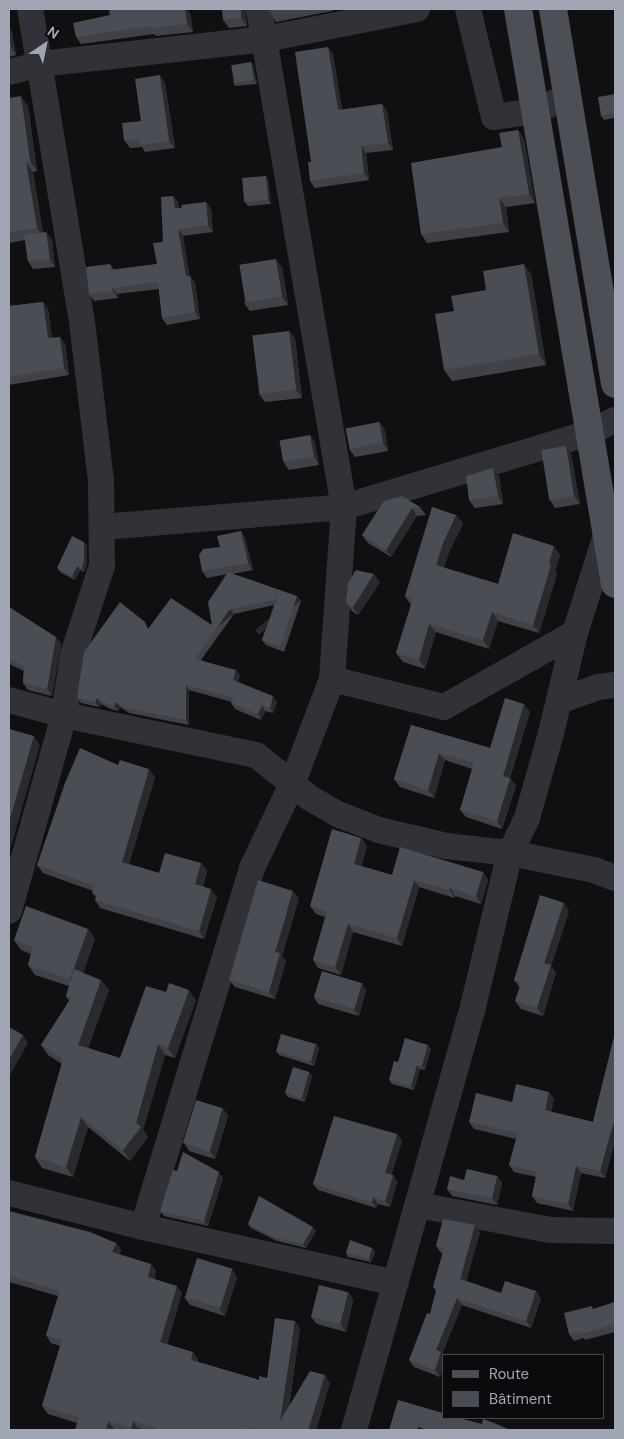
<!DOCTYPE html>
<html>
<head>
<meta charset="utf-8">
<style>
	body { margin:0 }
	#map { position:relative; width:624px; height:1439px; overflow:hidden; background:#101012; font-family:"DM Sans",sans-serif }
	div>[style] { position:absolute }
	.street>* { height:26px; margin:-13px; padding:0 13px; transform-origin:13px; border-radius:13px; background:#313237 }
	.primary>* { height:28px; margin:-14px; padding:0 14px; transform-origin:14px; border-radius:14px; background:#4d4f56 }
	.wall>* { inset:0; background:#414248 }
	.shaded-wall>* { inset:0; background:#292a2e; transform-origin:0 0 }
	.building>* { inset:0; background:#4b4d54; transform-origin:0 0 }
	span { translate:-50% -50%; white-space:nowrap; text-align:center; line-height:1.15; -webkit-text-stroke:4px #0b0b0d; paint-order:stroke }
	.frame { position:absolute; inset:0; border:10px solid #a0a6b4; pointer-events:none }
	.legend { position:absolute; left:442px; top:1354px; width:162px; height:65px; box-sizing:border-box; background:#0b0b0d; border:1px solid #474950; margin:0; padding:6px 9px; list-style:none; font-size:15px; color:#a0a6b4 }
	.legend li { display:flex; align-items:center; gap:10px; height:25px }
	.legend b { width:25px; border:1px solid #474950 }
	.north { position:absolute; left:20px; top:20px; width:50px; height:50px; -webkit-text-stroke:4px #0b0b0d; paint-order:stroke; rotate:34deg; font-size:14px; font-weight:700; line-height:20px; text-align:center; color:#a0a6b4 }
	.north::after { content:''; display:block; margin:auto; width:18px; height:22px; background:#a0a6b4; clip-path:polygon(50% 0,100% 100%,50% 72%,0 100%) }
</style>
</head>
<body>
<div id="map">
	<div class="street">
		<div style="left:468px;top:9px;width:111px;rotate:76.5deg"></div>
		<div style="left:494px;top:117px;width:41px;rotate:-8.3deg"></div>
		<div style="left:535px;top:111px;width:36px;rotate:-24deg"></div>
		<div style="left:9px;top:72px;width:32px;rotate:-14deg"></div>
		<div style="left:40px;top:64px;width:227px;rotate:-6.3deg"></div>
		<div style="left:266px;top:39px;width:154px;rotate:-11.2deg"></div>
		<div style="left:102px;top:527px;width:243px;rotate:-4.7deg"></div>
		<div style="left:344px;top:507px;width:256px;rotate:-16.8deg"></div>
		<div style="left:589px;top:433px;width:29px;rotate:-27deg"></div>
		<div style="left:332px;top:679px;width:115px;rotate:14deg"></div>
		<div style="left:444px;top:707px;width:150px;rotate:-29.5deg"></div>
		<div style="left:9px;top:700px;width:57px;rotate:15.3deg"></div>
		<div style="left:64px;top:715px;width:196px;rotate:11.8deg"></div>
		<div style="left:256px;top:755px;width:69px;rotate:38.5deg"></div>
		<div style="left:310px;top:798px;width:34px;rotate:30deg"></div>
		<div style="left:340px;top:815px;width:42px;rotate:21deg"></div>
		<div style="left:379px;top:830px;width:69px;rotate:13.4deg"></div>
		<div style="left:446px;top:846px;width:64px;rotate:6.2deg"></div>
		<div style="left:510px;top:853px;width:86px;rotate:11.4deg"></div>
		<div style="left:594px;top:870px;width:22px;rotate:21deg"></div>
		<div style="left:559px;top:701px;width:41px;rotate:-19.7deg"></div>
		<div style="left:598px;top:687px;width:17px;rotate:-7deg"></div>
		<div style="left:9px;top:911px;width:204px;rotate:-74.3deg"></div>
		<div style="left:64px;top:715px;width:62px;rotate:-81.6deg"></div>
		<div style="left:73px;top:654px;width:93px;rotate:-71.8deg"></div>
		<div style="left:102px;top:566px;width:85px;rotate:-90.7deg"></div>
		<div style="left:101px;top:481px;width:160px;rotate:-96.8deg"></div>
		<div style="left:82px;top:322px;width:317px;rotate:-99.4deg"></div>
		<div style="left:9px;top:1193px;width:138px;rotate:14.2deg"></div>
		<div style="left:143px;top:1227px;width:259px;rotate:12.5deg"></div>
		<div style="left:418px;top:1205px;width:134px;rotate:10.7deg"></div>
		<div style="left:550px;top:1230px;width:65px;rotate:0.9deg"></div>
		<div style="left:143px;top:1227px;width:375px;rotate:-73.1deg"></div>
		<div style="left:252px;top:868px;width:93px;rotate:-64.5deg"></div>
		<div style="left:292px;top:784px;width:112px;rotate:-69.1deg"></div>
		<div style="left:332px;top:679px;width:172px;rotate:-86deg"></div>
		<div style="left:344px;top:507px;width:505px;rotate:-99.69deg"></div>
		<div style="left:354px;top:1430px;width:431px;rotate:-74.3deg"></div>
		<div style="left:471px;top:1015px;width:167px;rotate:-76.5deg"></div>
		<div style="left:510px;top:853px;width:39px;rotate:-64deg"></div>
		<div style="left:527px;top:818px;width:88px;rotate:-74.2deg"></div>
		<div style="left:551px;top:733px;width:103px;rotate:-76.5deg"></div>
		<div style="left:575px;top:633px;width:106px;rotate:-72.4deg"></div>
	</div>
	<div class="primary">
		<div style="left:518px;top:9px;width:583px;rotate:80.42deg"></div>
		<div style="left:553px;top:9px;width:380px;rotate:80.6deg"></div>
	</div>
	<div class="wall">
		<div style="clip-path:polygon(148px 9px,190px 13px,193px 32px,156px 36px,154px 34px,81px 44px,76px 37px)"></div>
		<div style="clip-path:polygon(245px 9px,247px 26px,229px 28px,223px 20px)"></div>
		<div style="clip-path:polygon(268px 9px,332px 9px,332px 11px,276px 22px)"></div>
		<div style="clip-path:polygon(9px 27px,12px 32px,16px 55px,9px 57px)"></div>
		<div style="clip-path:polygon(328px 47px,333px 54px,342px 110px,382px 104px,387px 111px,393px 150px,366px 153px,369px 180px,315px 188px,310px 181px,311px 162px)"></div>
		<div style="clip-path:polygon(251px 62px,253px 66px,257px 84px,235px 86px,233px 82px)"></div>
		<div style="clip-path:polygon(165px 83px,175px 148px,145px 152px,142px 147px,130px 148px,124px 140px,141px 121px)"></div>
		<div style="clip-path:polygon(615px 94px,615px 123px,614px 118px,604px 120px,601px 116px)"></div>
		<div style="clip-path:polygon(9px 98px,28px 106px,37px 171px,33px 172px,43px 233px,46px 232px,52px 240px,55px 267px,33px 269px,28px 261px,25px 240px,9px 243px)"></div>
		<div style="clip-path:polygon(518px 130px,524px 139px,535px 203px,506px 207px,509px 232px,427px 243px,421px 234px)"></div>
		<div style="clip-path:polygon(266px 176px,268px 180px,271px 204px,248px 206px,245px 202px)"></div>
		<div style="clip-path:polygon(173px 196px,178px 202px,179px 208px,206px 202px,211px 209px,213px 232px,183px 236px,189px 276px,190px 276px,195px 283px,200px 319px,167px 325px,162px 318px,159px 289px,117px 294px,118px 298px,94px 301px,89px 294px,110px 264px,114px 270px,157px 264px)"></div>
		<div style="clip-path:polygon(282px 267px,288px 305px,250px 311px,244px 303px)"></div>
		<div style="clip-path:polygon(531px 274px,546px 365px,452px 381px,444px 370px,454px 311px,486px 290px)"></div>
		<div style="clip-path:polygon(43px 302px,48px 309px,52px 338px,65px 344px,69px 375px,9px 385px,9px 306px)"></div>
		<div style="clip-path:polygon(289px 331px,295px 339px,302px 398px,265px 402px,259px 394px)"></div>
		<div style="clip-path:polygon(379px 422px,385px 430px,388px 451px,355px 457px,349px 449px)"></div>
		<div style="clip-path:polygon(310px 435px,315px 443px,319px 465px,289px 470px,284px 463px)"></div>
		<div style="clip-path:polygon(566px 446px,571px 454px,580px 504px,555px 508px,550px 500px)"></div>
		<div style="clip-path:polygon(493px 468px,499px 476px,503px 504px,475px 508px,469px 500px)"></div>
		<div style="clip-path:polygon(384px 501px,420px 507px,426px 515px,417px 516px,391px 557px,368px 543px,362px 535px)"></div>
		<div style="clip-path:polygon(456px 515px,463px 524px,449px 552px,444px 568px,498px 584px,560px 555px,555px 571px,557px 574px,539px 633px,498px 621px,489px 649px,436px 632px,425px 669px,403px 662px,396px 653px,411px 605px,405px 596px)"></div>
		<div style="clip-path:polygon(241px 531px,245px 538px,253px 570px,232px 574px,301px 601px,284px 652px,266px 645px,262px 640px,274px 605px,234px 614px,201px 660px,240px 675px,238px 682px,277px 702px,273px 713px,265px 711px,261px 720px,235px 709px,231px 703px,232px 702px,189px 690px,189px 725px,129px 713px,120px 707px,118px 711px,111px 709px,101px 704px,99px 707px,81px 703px,77px 698px,149px 628px,212px 625px,227px 574px,207px 578px,202px 571px,220px 547px)"></div>
		<div style="clip-path:polygon(87px 546px,87px 564px,84px 572px,80px 570px,75px 580px,60px 572px,57px 568px)"></div>
		<div style="clip-path:polygon(380px 582px,358px 615px,352px 611px,346px 603px)"></div>
		<div style="clip-path:polygon(9px 607px,61px 643px,52px 696px,28px 690px,23px 683px,24px 671px,9px 664px)"></div>
		<div style="clip-path:polygon(530px 712px,510px 778px,516px 786px,502px 829px,466px 817px,460px 810px,472px 769px,445px 760px,434px 798px,400px 787px,394px 779px,411px 725px,490px 748px)"></div>
		<div style="clip-path:polygon(118px 765px,155px 777px,129px 864px,159px 873px,201px 863px,207px 871px,203px 886px,217px 897px,204px 939px,100px 908px,95px 900px,96px 897px,92px 893px,93px 891px,43px 873px,37px 865px)"></div>
		<div style="clip-path:polygon(361px 838px,367px 846px,361px 866px,392px 875px,483px 872px,488px 880px,481px 904px,455px 896px,455px 898px,419px 887px,402px 946px,353px 932px,341px 975px,318px 968px,313px 960px,325px 917px,316px 914px,310px 906px)"></div>
		<div style="clip-path:polygon(299px 898px,282px 956px,286px 961px,275px 999px,235px 987px,229px 980px)"></div>
		<div style="clip-path:polygon(569px 911px,551px 966px,556px 973px,543px 1016px,521px 1009px,515px 1001px,520px 988px,514px 980px)"></div>
		<div style="clip-path:polygon(88px 929px,95px 939px,83px 973px,109px 990px,88px 1048px,120px 1058px,166px 992px,196px 1000px,175px 1058px,165px 1055px,143px 1130px,148px 1137px,130px 1161px,88px 1127px,73px 1177px,42px 1168px,35px 1157px,62px 1064px,48px 1055px,41px 1045px,69px 1001px,66px 996px,69px 986px,35px 975px,28px 965px,31px 954px,21px 950px,14px 940px)"></div>
		<div style="clip-path:polygon(366px 990px,359px 1016px,318px 1004px,314px 997px)"></div>
		<div style="clip-path:polygon(615px 1033px,615px 1141px,605px 1178px,581px 1173px,573px 1211px,537px 1203px,532px 1196px,536px 1177px,514px 1172px,509px 1165px,516px 1139px,474px 1129px,469px 1122px,512px 1102px,554px 1099px,551px 1112px,593px 1122px)"></div>
		<div style="clip-path:polygon(316px 1044px,319px 1048px,314px 1066px,279px 1055px,276px 1051px)"></div>
		<div style="clip-path:polygon(431px 1049px,425px 1070px,420px 1069px,414px 1090px,392px 1084px,389px 1080px,398px 1062px)"></div>
		<div style="clip-path:polygon(309px 1072px,312px 1076px,305px 1102px,288px 1097px,285px 1093px)"></div>
		<div style="clip-path:polygon(228px 1116px,215px 1159px,189px 1151px,184px 1143px)"></div>
		<div style="clip-path:polygon(397px 1134px,402px 1141px,391px 1175px,393px 1175px,397px 1182px,390px 1207px,378px 1204px,376px 1208px,318px 1190px,313px 1184px)"></div>
		<div style="clip-path:polygon(177px 1171px,223px 1178px,208px 1226px,164px 1216px,160px 1211px)"></div>
		<div style="clip-path:polygon(497px 1176px,502px 1183px,497px 1205px,452px 1196px,447px 1189px,464px 1180px)"></div>
		<div style="clip-path:polygon(9px 1211px,116px 1243px,121px 1250px,119px 1254px,156px 1271px,154px 1279px,182px 1293px,167px 1344px,198px 1359px,198px 1362px,259px 1380px,267px 1378px,300px 1328px,289px 1407px,330px 1383px,316px 1430px,145px 1430px,138px 1428px,138px 1430px,118px 1430px,77px 1423px,48px 1414px,42px 1406px,60px 1346px,51px 1343px,46px 1335px,58px 1296px,9px 1282px,9px 1246px,10px 1242px,9px 1240px)"></div>
		<div style="clip-path:polygon(248px 1224px,316px 1231px,306px 1248px,277px 1241px,251px 1228px)"></div>
		<div style="clip-path:polygon(480px 1232px,466px 1281px,501px 1293px,541px 1298px,531px 1328px,462px 1305px,442px 1354px,443px 1355px,440px 1377px,414px 1367px,409px 1360px,430px 1314px,436px 1291px,433px 1287px,443px 1253px,441px 1253px,436px 1246px)"></div>
		<div style="clip-path:polygon(372px 1248px,375px 1252px,371px 1262px,348px 1257px,346px 1253px)"></div>
		<div style="clip-path:polygon(237px 1277px,225px 1316px,190px 1305px,184px 1297px)"></div>
		<div style="clip-path:polygon(348px 1292px,353px 1300px,346px 1332px,317px 1324px,311px 1317px)"></div>
		<div style="clip-path:polygon(615px 1302px,615px 1332px,585px 1340px,584px 1338px,574px 1341px,569px 1334px,594px 1309px)"></div>
	</div>
	<div class="shaded-wall">
		<div style="clip-path:polygon(185px 9px,187px 9px,190px 13px,193px 32px,187px 24px)"></div>
		<div style="clip-path:polygon(241px 9px,245px 9px,247px 26px,241px 18px)"></div>
		<div style="clip-path:polygon(9px 27px,12px 32px,16px 55px,11px 47px,9px 35px)"></div>
		<div style="clip-path:polygon(328px 47px,333px 54px,343px 117px,338px 110px)"></div>
		<div style="clip-path:polygon(251px 62px,253px 66px,257px 84px,254px 80px)"></div>
		<div style="clip-path:polygon(160px 75px,165px 83px,175px 148px,169px 141px)"></div>
		<div style="clip-path:polygon(21px 96px,28px 106px,37px 171px,30px 161px)"></div>
		<div style="clip-path:polygon(382px 104px,387px 111px,393px 150px,388px 143px)"></div>
		<div style="clip-path:polygon(518px 130px,524px 139px,535px 203px,529px 194px)"></div>
		<div style="clip-path:polygon(361px 146px,366px 153px,369px 180px,364px 173px)"></div>
		<div style="clip-path:polygon(26px 162px,33px 172px,44px 238px,37px 228px)"></div>
		<div style="clip-path:polygon(266px 176px,268px 180px,271px 204px,268px 200px)"></div>
		<div style="clip-path:polygon(173px 196px,178px 202px,180px 215px,175px 208px)"></div>
		<div style="clip-path:polygon(499px 198px,506px 207px,509px 232px,503px 223px)"></div>
		<div style="clip-path:polygon(206px 202px,211px 209px,213px 232px,208px 225px)"></div>
		<div style="clip-path:polygon(178px 229px,183px 236px,191px 283px,186px 276px)"></div>
		<div style="clip-path:polygon(46px 232px,52px 240px,55px 267px,50px 259px)"></div>
		<div style="clip-path:polygon(276px 259px,282px 267px,288px 305px,282px 297px)"></div>
		<div style="clip-path:polygon(524px 264px,531px 274px,546px 365px,539px 354px)"></div>
		<div style="clip-path:polygon(190px 276px,195px 283px,200px 319px,195px 312px)"></div>
		<div style="clip-path:polygon(112px 288px,117px 294px,118px 298px,113px 291px)"></div>
		<div style="clip-path:polygon(43px 302px,48px 309px,53px 346px,48px 338px)"></div>
		<div style="clip-path:polygon(289px 331px,295px 339px,302px 398px,296px 390px)"></div>
		<div style="clip-path:polygon(60px 337px,65px 344px,69px 375px,64px 368px)"></div>
		<div style="clip-path:polygon(379px 422px,385px 430px,388px 451px,383px 443px)"></div>
		<div style="clip-path:polygon(310px 435px,315px 443px,319px 465px,314px 457px)"></div>
		<div style="clip-path:polygon(566px 446px,571px 454px,580px 504px,574px 496px)"></div>
		<div style="clip-path:polygon(493px 468px,499px 476px,503px 504px,498px 496px)"></div>
		<div style="clip-path:polygon(412px 508px,417px 516px,391px 557px,386px 550px)"></div>
		<div style="clip-path:polygon(456px 515px,463px 524px,449px 552px,442px 574px,436px 565px,443px 543px)"></div>
		<div style="clip-path:polygon(241px 531px,245px 538px,253px 570px,248px 563px)"></div>
		<div style="clip-path:polygon(84px 542px,87px 546px,87px 564px,84px 572px,82px 568px)"></div>
		<div style="clip-path:polygon(554px 546px,560px 555px,555px 571px,557px 574px,539px 633px,533px 625px)"></div>
		<div style="clip-path:polygon(77px 566px,80px 570px,75px 580px,72px 576px)"></div>
		<div style="clip-path:polygon(374px 574px,380px 582px,358px 615px,353px 607px)"></div>
		<div style="left:297px;top:596px;width:6px;height:54px;rotate:51deg"></div>
		<div style="left:230px;top:609px;width:6px;height:61px;rotate:51deg"></div>
		<div style="clip-path:polygon(492px 612px,498px 621px,489px 649px,483px 640px)"></div>
		<div style="clip-path:polygon(429px 624px,436px 632px,425px 669px,419px 660px)"></div>
		<div style="clip-path:polygon(56px 637px,61px 643px,52px 696px,47px 689px)"></div>
		<div style="clip-path:polygon(236px 670px,240px 675px,237px 685px,233px 680px)"></div>
		<div style="clip-path:polygon(186px 685px,189px 690px,189px 725px,186px 720px)"></div>
		<div style="clip-path:polygon(273px 696px,277px 702px,273px 713px,270px 708px)"></div>
		<div style="clip-path:polygon(97px 698px,101px 704px,99px 707px,95px 702px)"></div>
		<div style="clip-path:polygon(116px 702px,120px 707px,118px 711px,114px 706px)"></div>
		<div style="clip-path:polygon(524px 704px,530px 712px,508px 783px,503px 776px)"></div>
		<div style="clip-path:polygon(262px 705px,265px 711px,261px 720px,258px 714px)"></div>
		<div style="clip-path:polygon(34px 736px,40px 745px,9px 854px,9px 823px)"></div>
		<div style="clip-path:polygon(439px 753px,445px 760px,434px 798px,428px 790px)"></div>
		<div style="clip-path:polygon(149px 769px,155px 777px,127px 870px,122px 862px)"></div>
		<div style="clip-path:polygon(510px 778px,516px 786px,502px 829px,497px 821px)"></div>
		<div style="clip-path:polygon(361px 838px,367px 846px,360px 872px,354px 864px)"></div>
		<div style="clip-path:polygon(201px 863px,207px 871px,201px 892px,195px 884px)"></div>
		<div style="clip-path:polygon(483px 872px,488px 880px,481px 904px,476px 896px)"></div>
		<div style="clip-path:polygon(414px 880px,419px 887px,402px 946px,397px 938px)"></div>
		<div style="clip-path:polygon(450px 888px,455px 896px,455px 898px,449px 890px)"></div>
		<div style="clip-path:polygon(211px 889px,217px 897px,204px 939px,199px 931px)"></div>
		<div style="clip-path:polygon(293px 891px,299px 898px,282px 956px,286px 961px,275px 999px,269px 992px,275px 952px)"></div>
		<div style="clip-path:polygon(564px 903px,569px 911px,551px 966px,556px 973px,543px 1016px,537px 1008px,544px 963px)"></div>
		<div style="clip-path:polygon(348px 924px,353px 932px,341px 975px,335px 967px)"></div>
		<div style="clip-path:polygon(88px 929px,95px 939px,77px 989px,70px 979px)"></div>
		<div style="clip-path:polygon(101px 980px,109px 990px,85px 1055px,78px 1045px)"></div>
		<div style="clip-path:polygon(362px 983px,366px 990px,359px 1016px,354px 1010px)"></div>
		<div style="clip-path:polygon(189px 990px,196px 1000px,175px 1058px,168px 1048px)"></div>
		<div style="clip-path:polygon(23px 1035px,28px 1043px,9px 1077px,9px 1060px)"></div>
		<div style="clip-path:polygon(158px 1044px,165px 1055px,143px 1130px,148px 1137px,130px 1161px,123px 1150px,136px 1123px)"></div>
		<div style="clip-path:polygon(316px 1044px,319px 1048px,314px 1066px,311px 1062px)"></div>
		<div style="clip-path:polygon(428px 1045px,431px 1049px,425px 1070px,422px 1066px)"></div>
		<div style="clip-path:polygon(417px 1065px,420px 1069px,414px 1090px,411px 1086px)"></div>
		<div style="clip-path:polygon(309px 1072px,312px 1076px,305px 1102px,302px 1098px)"></div>
		<div style="clip-path:polygon(549px 1092px,554px 1099px,550px 1117px,545px 1110px)"></div>
		<div style="clip-path:polygon(223px 1108px,228px 1116px,215px 1159px,210px 1151px)"></div>
		<div style="clip-path:polygon(81px 1117px,88px 1127px,73px 1177px,66px 1167px)"></div>
		<div style="clip-path:polygon(613px 1124px,615px 1127px,615px 1141px,605px 1178px,600px 1171px)"></div>
		<div style="clip-path:polygon(397px 1134px,402px 1141px,390px 1180px,385px 1173px)"></div>
		<div style="clip-path:polygon(576px 1166px,581px 1173px,573px 1211px,568px 1204px)"></div>
		<div style="clip-path:polygon(219px 1172px,223px 1178px,208px 1226px,204px 1221px)"></div>
		<div style="clip-path:polygon(393px 1175px,397px 1182px,390px 1207px,385px 1201px)"></div>
		<div style="clip-path:polygon(497px 1176px,502px 1183px,497px 1205px,492px 1198px)"></div>
		<div style="clip-path:polygon(373px 1197px,378px 1204px,376px 1208px,372px 1202px)"></div>
		<div style="clip-path:polygon(475px 1225px,480px 1232px,465px 1286px,460px 1279px)"></div>
		<div style="clip-path:polygon(313px 1227px,316px 1231px,306px 1248px,303px 1244px)"></div>
		<div style="clip-path:polygon(116px 1243px,121px 1250px,118px 1260px,112px 1252px)"></div>
		<div style="clip-path:polygon(372px 1248px,375px 1252px,371px 1262px,369px 1258px)"></div>
		<div style="clip-path:polygon(151px 1264px,156px 1271px,153px 1285px,148px 1277px)"></div>
		<div style="clip-path:polygon(232px 1269px,237px 1277px,225px 1316px,219px 1308px)"></div>
		<div style="clip-path:polygon(177px 1286px,182px 1293px,166px 1349px,160px 1342px)"></div>
		<div style="clip-path:polygon(536px 1291px,541px 1298px,531px 1328px,526px 1321px)"></div>
		<div style="clip-path:polygon(348px 1292px,353px 1300px,346px 1332px,340px 1324px)"></div>
		<div style="clip-path:polygon(457px 1298px,462px 1305px,442px 1354px,443px 1355px,443px 1368px,440px 1377px,435px 1370px,436px 1350px)"></div>
		<div style="clip-path:polygon(295px 1321px,300px 1328px,286px 1428px,280px 1421px)"></div>
		<div style="clip-path:polygon(193px 1352px,198px 1359px,196px 1367px,191px 1360px)"></div>
		<div style="clip-path:polygon(325px 1375px,330px 1383px,316px 1430px,308px 1430px)"></div>
		<div style="clip-path:polygon(108px 1421px,114px 1429px,113px 1430px,106px 1430px)"></div>
		<div style="clip-path:polygon(133px 1421px,138px 1428px,138px 1430px,132px 1430px,131px 1428px)"></div>
	</div>
	<div class="building">
		<div style="clip-path:polygon(109px 9px,143px 9px,144px 10px,154px 9px,185px 9px,187px 24px,150px 28px,150px 26px,76px 37px,73px 23px,110px 15px)"></div>
		<div style="clip-path:polygon(222px 9px,241px 9px,241px 18px,223px 20px)"></div>
		<div style="clip-path:polygon(268px 9px,277px 9px,269px 10px)"></div>
		<div style="clip-path:polygon(9px 35px,11px 47px,9px 48px)"></div>
		<div style="clip-path:polygon(328px 47px,338px 110px,382px 104px,388px 143px,361px 146px,364px 173px,310px 181px,308px 162px,311px 162px,295px 52px)"></div>
		<div style="left:251px;top:62px;width:18px;height:20px;rotate:81deg"></div>
		<div style="clip-path:polygon(160px 75px,169px 141px,140px 145px,139px 139px,124px 140px,122px 123px,141px 121px,135px 79px)"></div>
		<div style="clip-path:polygon(615px 94px,615px 113px,601px 116px,598px 97px)"></div>
		<div style="clip-path:polygon(21px 96px,30px 161px,26px 162px,37px 228px,9px 232px,9px 98px)"></div>
		<div style="clip-path:polygon(518px 130px,529px 194px,499px 198px,503px 223px,421px 234px,411px 163px,502px 147px,499px 133px)"></div>
		<div style="left:266px;top:176px;width:24px;height:24px;rotate:85deg"></div>
		<div style="clip-path:polygon(173px 196px,175px 208px,182px 208px,181px 205px,206px 202px,208px 225px,178px 229px,186px 276px,190px 276px,195px 312px,162px 318px,158px 282px,112px 288px,113px 291px,89px 294px,86px 267px,110px 264px,110px 270px,157px 264px,153px 243px,163px 242px,161px 197px)"></div>
		<div style="left:46px;top:232px;width:27px;height:22px;rotate:82deg"></div>
		<div style="left:276px;top:259px;width:38px;height:37px;rotate:81deg"></div>
		<div style="clip-path:polygon(524px 264px,539px 354px,444px 370px,435px 314px,454px 311px,451px 296px,486px 290px,483px 271px)"></div>
		<div style="clip-path:polygon(43px 302px,48px 338px,60px 337px,64px 368px,9px 377px,9px 306px)"></div>
		<div style="left:289px;top:331px;width:59px;height:37px;rotate:83deg"></div>
		<div style="left:379px;top:422px;width:21px;height:34px;rotate:79deg"></div>
		<div style="left:310px;top:435px;width:22px;height:31px;rotate:80deg"></div>
		<div style="left:566px;top:446px;width:51px;height:25px;rotate:81deg"></div>
		<div style="clip-path:polygon(493px 468px,498px 496px,469px 500px,466px 476px)"></div>
		<div style="clip-path:polygon(402px 496px,420px 507px,412px 508px,386px 550px,362px 535px,384px 501px)"></div>
		<div style="clip-path:polygon(432px 507px,456px 515px,443px 543px,436px 565px,498px 584px,513px 533px,554px 546px,549px 564px,551px 565px,533px 625px,492px 612px,483px 640px,429px 624px,419px 660px,396px 653px,413px 598px,405px 596px)"></div>
		<div style="clip-path:polygon(241px 531px,248px 563px,202px 571px,199px 555px,203px 549px,220px 547px,217px 536px)"></div>
		<div style="clip-path:polygon(72px 536px,84px 542px,84px 560px,82px 568px,77px 566px,72px 576px,57px 568px)"></div>
		<div style="clip-path:polygon(356px 570px,374px 574px,353px 607px,346px 603px,348px 583px)"></div>
		<div style="clip-path:polygon(228px 572px,297px 596px,280px 647px,262px 640px,277px 599px,230px 609px,195px 659px,236px 670px,233px 680px,273px 696px,270px 708px,262px 705px,258px 714px,231px 703px,234px 698px,186px 685px,186px 720px,125px 708px,116px 702px,114px 706px,107px 704px,97px 698px,95px 702px,77px 698px,84px 652px,120px 602px,145px 622px,148px 629px,171px 598px,212px 625px,208px 602px)"></div>
		<div style="clip-path:polygon(9px 607px,56px 637px,47px 689px,23px 683px,24px 666px,9px 659px)"></div>
		<div style="clip-path:polygon(505px 698px,524px 704px,503px 776px,510px 778px,497px 821px,460px 810px,474px 763px,439px 753px,428px 790px,394px 779px,411px 725px,490px 748px)"></div>
		<div style="clip-path:polygon(9px 729px,34px 736px,9px 823px)"></div>
		<div style="clip-path:polygon(80px 748px,118px 765px,120px 760px,149px 769px,122px 862px,159px 873px,165px 853px,201px 863px,195px 884px,211px 889px,199px 931px,95px 900px,97px 894px,92px 893px,95px 886px,37px 865px,65px 783px)"></div>
		<div style="clip-path:polygon(332px 829px,361px 838px,354px 864px,392px 875px,400px 847px,483px 872px,476px 896px,450px 888px,449px 890px,414px 880px,397px 938px,348px 924px,335px 967px,313px 960px,327px 912px,310px 906px)"></div>
		<div style="clip-path:polygon(258px 880px,293px 891px,275px 952px,280px 953px,269px 992px,229px 980px)"></div>
		<div style="clip-path:polygon(540px 895px,564px 903px,544px 963px,551px 965px,537px 1008px,515px 1001px,521px 983px,514px 980px)"></div>
		<div style="clip-path:polygon(26px 906px,88px 929px,70px 979px,28px 965px,33px 947px,14px 940px)"></div>
		<div style="clip-path:polygon(74px 969px,101px 980px,78px 1045px,120px 1058px,146px 986px,166px 992px,169px 983px,189px 990px,168px 1048px,158px 1044px,136px 1123px,141px 1127px,123px 1150px,81px 1117px,66px 1167px,35px 1157px,63px 1059px,41px 1045px,71px 998px,66px 996px)"></div>
		<div style="left:322px;top:971px;width:42px;height:27px;rotate:17deg"></div>
		<div style="clip-path:polygon(9px 1027px,23px 1035px,9px 1060px)"></div>
		<div style="clip-path:polygon(615px 1033px,615px 1124px,613px 1124px,600px 1171px,576px 1166px,568px 1204px,532px 1196px,537px 1172px,509px 1165px,518px 1133px,469px 1122px,476px 1093px,512px 1102px,516px 1084px,549px 1092px,545px 1110px,593px 1122px)"></div>
		<div style="left:281px;top:1034px;width:36px;height:18px;rotate:16deg"></div>
		<div style="clip-path:polygon(405px 1038px,428px 1045px,422px 1066px,417px 1065px,411px 1086px,389px 1080px,394px 1061px,398px 1062px)"></div>
		<div style="left:293px;top:1067px;width:17px;height:27px;rotate:17deg"></div>
		<div style="left:196px;top:1100px;width:28px;height:45px;rotate:17deg"></div>
		<div style="clip-path:polygon(334px 1116px,397px 1134px,385px 1173px,393px 1175px,385px 1201px,373px 1197px,372px 1202px,313px 1184px)"></div>
		<div style="clip-path:polygon(183px 1152px,219px 1172px,204px 1221px,160px 1211px,173px 1170px,177px 1171px)"></div>
		<div style="clip-path:polygon(467px 1169px,497px 1176px,492px 1198px,447px 1189px,450px 1176px,464px 1180px)"></div>
		<div style="clip-path:polygon(259px 1196px,313px 1227px,303px 1244px,274px 1237px,248px 1224px)"></div>
		<div style="clip-path:polygon(9px 1211px,90px 1232px,116px 1243px,112px 1252px,151px 1264px,148px 1277px,177px 1286px,160px 1342px,193px 1352px,191px 1360px,259px 1380px,259px 1376px,267px 1378px,275px 1318px,295px 1321px,280px 1421px,310px 1371px,325px 1375px,308px 1430px,257px 1430px,247px 1427px,246px 1430px,163px 1430px,133px 1421px,131px 1428px,108px 1421px,106px 1430px,75px 1430px,79px 1417px,42px 1406px,62px 1340px,46px 1335px,60px 1291px,9px 1276px,9px 1246px,11px 1239px,9px 1238px)"></div>
		<div style="clip-path:polygon(443px 1219px,475px 1225px,460px 1279px,501px 1293px,505px 1281px,536px 1291px,526px 1321px,457px 1298px,436px 1350px,441px 1352px,435px 1370px,409px 1360px,427px 1313px,430px 1314px,437px 1288px,433px 1287px,444px 1248px,436px 1246px)"></div>
		<div style="clip-path:polygon(350px 1240px,372px 1248px,369px 1258px,346px 1253px)"></div>
		<div style="left:197px;top:1258px;width:37px;height:41px;rotate:17deg"></div>
		<div style="left:319px;top:1285px;width:30px;height:33px;rotate:14deg"></div>
		<div style="clip-path:polygon(615px 1302px,615px 1324px,581px 1334px,580px 1332px,569px 1334px,564px 1313px,592px 1306px,593px 1309px)"></div>
		<div style="clip-path:polygon(398px 1400px,443px 1413px,443px 1418px,459px 1418px,482px 1424px,483px 1419px,494px 1423px,510px 1430px,428px 1430px,418px 1427px,418px 1430px,389px 1430px)"></div>
	</div>
	<div class="frame"></div>
	<ul class="legend">
	<li><b style="height:6px;background:#4d4f56"></b>Route</li>
	<li><b style="height:14px;background:#4b4d54"></b>Bâtiment</li>
	</ul>
	<div class="north">N</div>
</div>
</body>
</html>
